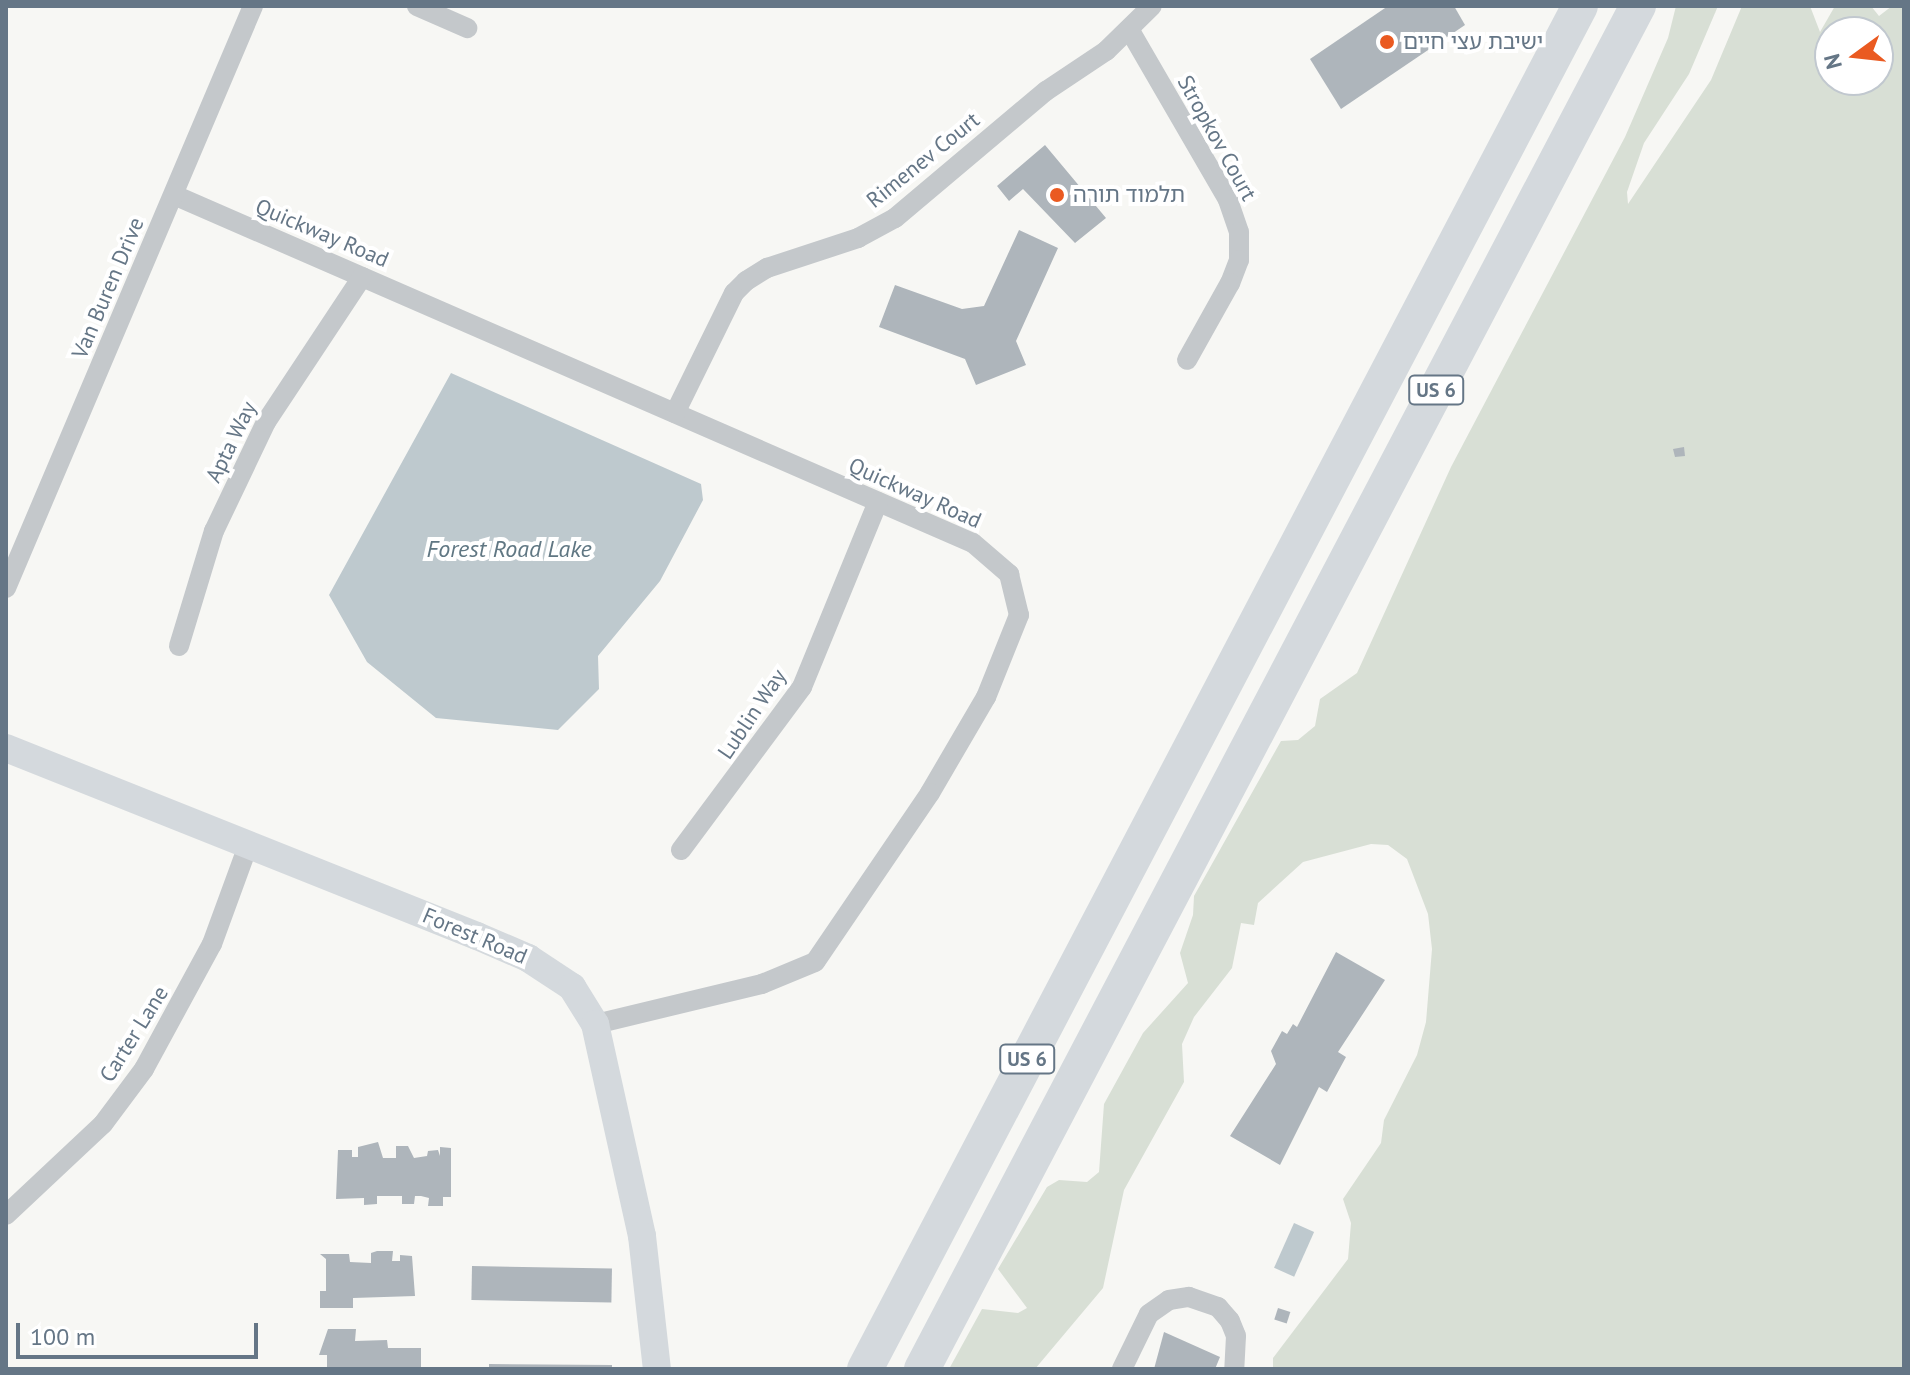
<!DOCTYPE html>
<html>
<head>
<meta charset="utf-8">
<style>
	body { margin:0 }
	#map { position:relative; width:1910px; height:1375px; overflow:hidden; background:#f7f7f4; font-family:"PT Sans","Noto Sans Hebrew",sans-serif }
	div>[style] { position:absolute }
	.green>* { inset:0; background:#d8dfd5 }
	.water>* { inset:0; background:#bec9ce; transform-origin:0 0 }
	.building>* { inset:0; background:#aeb5bb; transform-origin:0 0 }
	.street>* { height:20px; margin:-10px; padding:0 10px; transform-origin:10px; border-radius:10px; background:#c4c8cb }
	.secondary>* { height:28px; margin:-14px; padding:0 14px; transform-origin:14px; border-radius:14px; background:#d4d9dd }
	.highway>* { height:36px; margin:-18px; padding:0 18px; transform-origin:18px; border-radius:18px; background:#d4d9dd }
	.dots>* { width:22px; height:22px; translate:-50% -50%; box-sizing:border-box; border:4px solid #fff; border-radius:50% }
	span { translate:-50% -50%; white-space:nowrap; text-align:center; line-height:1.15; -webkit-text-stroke:8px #fff; paint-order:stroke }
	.shield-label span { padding:2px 6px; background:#fff; border:2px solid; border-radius:6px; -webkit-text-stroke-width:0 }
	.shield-label { font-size:20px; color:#657686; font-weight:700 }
	.poi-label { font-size:22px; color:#657686 }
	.left { translate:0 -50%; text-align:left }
	.street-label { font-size:22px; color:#657686 }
	.water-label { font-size:24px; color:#607783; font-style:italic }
	.frame { position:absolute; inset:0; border:8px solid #657686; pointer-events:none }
	.north { position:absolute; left:1814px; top:16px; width:80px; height:80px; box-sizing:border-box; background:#fff; border:2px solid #c1c8cf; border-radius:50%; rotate:255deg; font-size:22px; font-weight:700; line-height:32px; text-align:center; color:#657686 }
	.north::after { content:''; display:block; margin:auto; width:28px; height:36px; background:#ea5a21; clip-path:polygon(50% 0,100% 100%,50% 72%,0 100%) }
	.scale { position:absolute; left:16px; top:1323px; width:242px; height:36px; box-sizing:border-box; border:4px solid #657686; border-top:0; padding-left:10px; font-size:24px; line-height:28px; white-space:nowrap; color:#657686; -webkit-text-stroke:6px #fff; paint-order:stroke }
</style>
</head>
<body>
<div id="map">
	<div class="green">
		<div style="clip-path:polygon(evenodd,1676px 6px,1718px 6px,1689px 74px,1644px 143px,1627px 192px,1628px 204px,1711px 80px,1742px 6px,1810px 6px,1820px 32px,1835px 6px,1871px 6px,1879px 16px,1892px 6px,1904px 6px,1904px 1369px,1273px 1369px,1273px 1358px,1348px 1259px,1351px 1223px,1343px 1199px,1381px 1143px,1384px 1120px,1417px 1055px,1426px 1022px,1432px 949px,1428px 914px,1407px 859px,1388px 845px,1371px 844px,1303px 862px,1258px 903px,1254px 925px,1241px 923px,1232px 968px,1194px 1017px,1182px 1044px,1184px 1082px,1124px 1190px,1103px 1288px,1035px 1369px,949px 1369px,982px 1309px,1018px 1313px,1027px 1308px,998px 1269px,1047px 1187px,1059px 1180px,1087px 1182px,1099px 1172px,1104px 1104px,1143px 1033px,1188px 983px,1180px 953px,1193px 915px,1194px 896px,1281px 741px,1298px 740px,1315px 726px,1320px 699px,1357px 673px,1451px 467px,1625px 137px,1668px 38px,1676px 6px,1830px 32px,1878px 32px,1878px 80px,1830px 80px,1830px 32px)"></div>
	</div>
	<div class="water">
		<div style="clip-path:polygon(451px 373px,701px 484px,703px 500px,660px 581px,598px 656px,599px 689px,558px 730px,436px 718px,367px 662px,329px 595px)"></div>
		<div style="left:1294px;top:1223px;width:22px;height:49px;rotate:24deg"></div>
	</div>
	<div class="building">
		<div style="clip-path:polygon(1388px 6px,1454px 6px,1465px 25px,1341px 109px,1310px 59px)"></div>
		<div style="clip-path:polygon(1045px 145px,1106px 218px,1075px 243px,1023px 189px,1009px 201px,997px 186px)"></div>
		<div style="clip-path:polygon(1019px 230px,1058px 248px,1016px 341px,1026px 365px,976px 385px,965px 359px,879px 327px,895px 285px,962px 309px,984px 306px)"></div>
		<div style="clip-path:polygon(1684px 447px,1685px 456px,1675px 457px,1673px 449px)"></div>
		<div style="clip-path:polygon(1336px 952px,1385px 980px,1338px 1052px,1346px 1057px,1327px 1092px,1319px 1087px,1280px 1165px,1230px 1136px,1276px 1064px,1271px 1051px,1282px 1031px,1287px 1034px,1293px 1024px,1297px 1027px)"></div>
		<div style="clip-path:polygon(378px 1142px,383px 1158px,396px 1158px,396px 1146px,408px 1146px,414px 1158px,427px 1156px,428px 1151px,438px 1150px,440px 1156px,440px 1147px,451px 1148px,451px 1197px,443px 1197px,443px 1206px,428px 1206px,429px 1198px,421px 1196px,415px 1196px,414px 1204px,402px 1204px,402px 1196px,377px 1196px,377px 1204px,364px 1205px,364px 1198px,336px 1199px,338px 1150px,352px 1150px,352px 1157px,358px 1157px,358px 1147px)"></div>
		<div style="clip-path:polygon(377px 1251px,393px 1251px,392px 1261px,400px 1261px,400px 1255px,412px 1256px,415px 1296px,353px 1298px,353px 1308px,320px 1308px,320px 1291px,326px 1291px,326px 1259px,320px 1254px,349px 1254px,350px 1262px,371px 1263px,371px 1253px)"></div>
		<div style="left:472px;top:1266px;width:140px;height:34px;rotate:1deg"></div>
		<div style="left:1278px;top:1308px;width:13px;height:12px;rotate:18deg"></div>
		<div style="clip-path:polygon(328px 1329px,356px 1329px,355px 1341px,387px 1340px,388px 1348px,421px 1348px,421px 1369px,327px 1369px,327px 1355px,319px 1355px)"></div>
		<div style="clip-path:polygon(1164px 1332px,1220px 1357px,1215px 1369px,1154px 1369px)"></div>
		<div style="clip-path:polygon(489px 1364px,612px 1365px,612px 1369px,489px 1369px)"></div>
	</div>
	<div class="street">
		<div style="left:417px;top:6px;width:55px;rotate:23.7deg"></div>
		<div style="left:1129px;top:29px;width:198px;rotate:59.9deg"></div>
		<div style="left:1228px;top:200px;width:34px;rotate:71deg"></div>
		<div style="left:1239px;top:232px;width:28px;rotate:90deg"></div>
		<div style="left:1239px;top:260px;width:25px;rotate:111deg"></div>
		<div style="left:1230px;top:283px;width:88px;rotate:119.2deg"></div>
		<div style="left:174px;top:195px;width:871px;rotate:23.54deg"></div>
		<div style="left:973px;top:543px;width:48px;rotate:40.7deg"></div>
		<div style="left:1009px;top:574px;width:42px;rotate:76.3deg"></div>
		<div style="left:1019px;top:615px;width:88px;rotate:111.9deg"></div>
		<div style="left:986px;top:697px;width:111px;rotate:120.3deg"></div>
		<div style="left:930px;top:793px;width:204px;rotate:124.2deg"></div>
		<div style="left:815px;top:962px;width:57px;rotate:157.5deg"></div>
		<div style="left:762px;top:984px;width:172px;rotate:166.5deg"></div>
		<div style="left:675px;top:413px;width:134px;rotate:-63.8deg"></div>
		<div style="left:734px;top:293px;width:17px;rotate:-45deg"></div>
		<div style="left:746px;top:281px;width:25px;rotate:-32deg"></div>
		<div style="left:767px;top:268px;width:96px;rotate:-18.2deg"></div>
		<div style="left:858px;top:238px;width:42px;rotate:-28.4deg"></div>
		<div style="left:895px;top:218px;width:197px;rotate:-40.1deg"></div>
		<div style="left:1046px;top:91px;width:72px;rotate:-33.7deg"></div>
		<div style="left:1106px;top:51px;width:64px;rotate:-44.4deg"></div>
		<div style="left:6px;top:588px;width:632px;rotate:-67deg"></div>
		<div style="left:179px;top:646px;width:120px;rotate:-73.1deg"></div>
		<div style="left:214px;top:531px;width:121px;rotate:-64.5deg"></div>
		<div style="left:266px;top:422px;width:174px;rotate:-56.5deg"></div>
		<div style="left:681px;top:850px;width:203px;rotate:-53.4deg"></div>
		<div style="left:802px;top:687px;width:200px;rotate:-67.7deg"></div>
		<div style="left:6px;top:1215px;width:133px;rotate:-43.2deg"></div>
		<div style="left:103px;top:1124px;width:69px;rotate:-53.3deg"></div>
		<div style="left:144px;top:1069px;width:142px;rotate:-61.5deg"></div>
		<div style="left:212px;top:944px;width:108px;rotate:-69.9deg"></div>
		<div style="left:1122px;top:1369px;width:61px;rotate:-63.9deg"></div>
		<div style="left:1149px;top:1314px;width:24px;rotate:-35deg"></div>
		<div style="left:1169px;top:1300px;width:20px;rotate:-9deg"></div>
		<div style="left:1189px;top:1297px;width:31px;rotate:19deg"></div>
		<div style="left:1218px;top:1307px;width:18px;rotate:49deg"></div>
		<div style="left:1230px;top:1321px;width:16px;rotate:68deg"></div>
		<div style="left:1236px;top:1336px;width:33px;rotate:93deg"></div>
	</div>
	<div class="secondary">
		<div style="left:6px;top:748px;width:507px;rotate:21.76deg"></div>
		<div style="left:477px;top:936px;width:56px;rotate:23.3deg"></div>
		<div style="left:528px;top:958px;width:53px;rotate:33.4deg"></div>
		<div style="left:572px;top:987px;width:44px;rotate:58.1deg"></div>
		<div style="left:595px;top:1024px;width:217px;rotate:77.5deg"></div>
		<div style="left:642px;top:1236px;width:134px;rotate:83.6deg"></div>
	</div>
	<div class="highway">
		<div style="left:865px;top:1369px;width:1539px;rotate:-62.32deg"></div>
		<div style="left:922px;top:1369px;width:1540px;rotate:-62.29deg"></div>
	</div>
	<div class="dots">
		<div style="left:1387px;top:42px;background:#ea5a21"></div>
		<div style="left:1057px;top:195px;background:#ea5a21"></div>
	</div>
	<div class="shield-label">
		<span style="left:1436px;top:390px">US 6</span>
		<span style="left:1027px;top:1059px">US 6</span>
	</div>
	<div class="poi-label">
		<span class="left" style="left:1403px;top:42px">ישיבת עצי חיים</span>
		<span class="left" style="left:1073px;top:195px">תלמוד תורה</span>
	</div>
	<div class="street-label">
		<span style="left:1217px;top:138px;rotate:61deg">Stropkov Court</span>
		<span style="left:923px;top:160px;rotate:-39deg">Rimenev Court</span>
		<span style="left:322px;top:233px;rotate:23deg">Quickway Road</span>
		<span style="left:108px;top:288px;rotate:-67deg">Van Buren Drive</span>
		<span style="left:231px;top:442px;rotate:-64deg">Apta Way</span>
		<span style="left:915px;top:493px;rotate:24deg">Quickway Road</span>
		<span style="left:752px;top:714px;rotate:-56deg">Lublin Way</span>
		<span style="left:475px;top:936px;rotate:23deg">Forest Road</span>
		<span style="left:134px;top:1034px;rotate:-58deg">Carter Lane</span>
	</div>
	<div class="water-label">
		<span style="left:509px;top:549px">Forest Road Lake</span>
	</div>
	<div class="frame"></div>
	<div class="north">N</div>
	<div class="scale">100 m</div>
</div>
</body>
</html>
